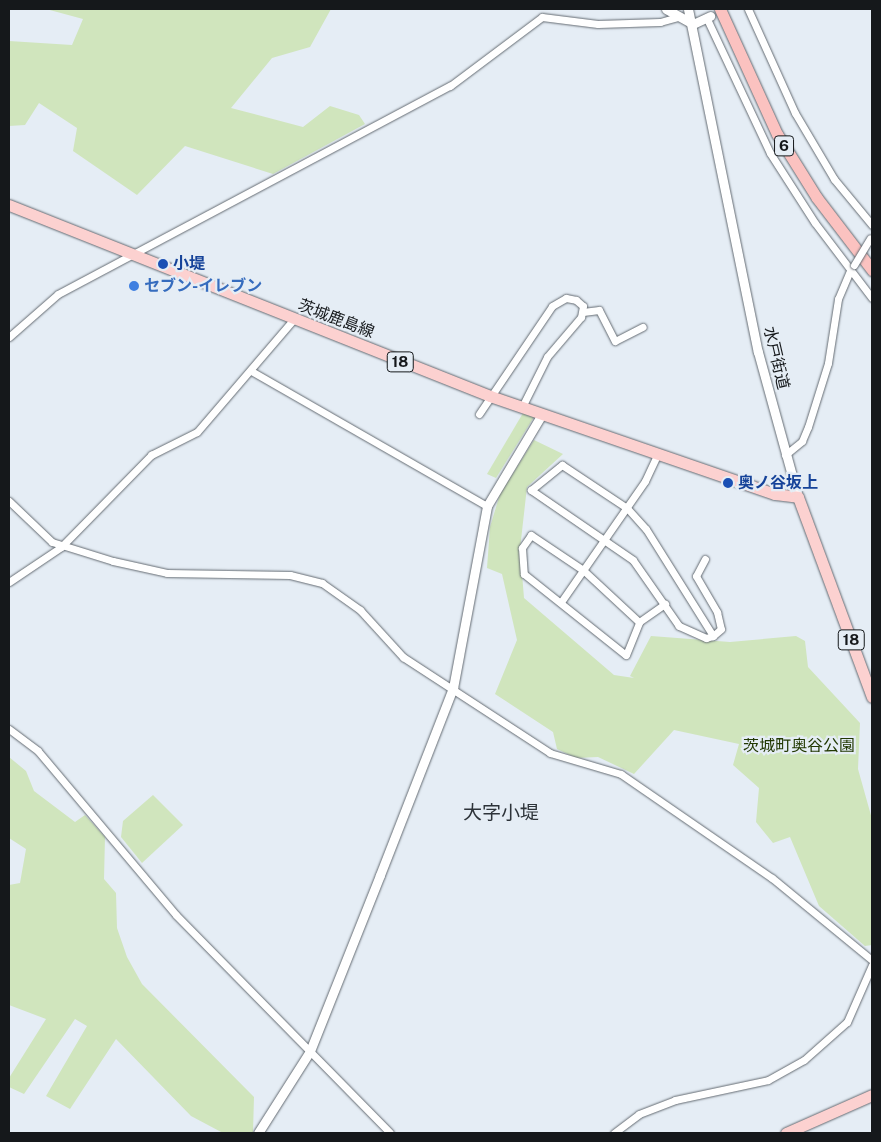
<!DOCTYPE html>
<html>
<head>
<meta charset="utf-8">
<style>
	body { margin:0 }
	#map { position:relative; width:881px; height:1142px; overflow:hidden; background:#e5edf5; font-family:"Public Sans","Noto Sans JP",sans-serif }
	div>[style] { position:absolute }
	.green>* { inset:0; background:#d0e5bd }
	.roads { filter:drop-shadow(0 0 1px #646b72) drop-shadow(0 0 1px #646b72) }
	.minor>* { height:7px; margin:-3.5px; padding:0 3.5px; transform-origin:3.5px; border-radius:3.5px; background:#fff }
	.tertiary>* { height:9px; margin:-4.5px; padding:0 4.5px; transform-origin:4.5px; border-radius:4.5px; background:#fff }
	.primary>* { height:11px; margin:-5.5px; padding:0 5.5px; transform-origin:5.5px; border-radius:5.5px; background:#fcd1d0 }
	.trunk>* { height:11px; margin:-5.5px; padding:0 5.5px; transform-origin:5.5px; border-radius:5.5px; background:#fbc2c0 }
	.bridges { filter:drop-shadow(0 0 1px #646b72) drop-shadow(0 0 1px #646b72) }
	.minor-bridge>* { height:7px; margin:-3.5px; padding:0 3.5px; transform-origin:3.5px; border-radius:3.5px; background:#fff }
	.dots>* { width:14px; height:14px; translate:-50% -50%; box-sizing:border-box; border:2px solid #e5edf5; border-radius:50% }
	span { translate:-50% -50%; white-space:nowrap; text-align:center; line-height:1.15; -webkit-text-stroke:4.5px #e5edf5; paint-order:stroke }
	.shield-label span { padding:1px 4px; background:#e5edf5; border:1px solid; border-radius:4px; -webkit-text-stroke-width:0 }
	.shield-label { font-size:15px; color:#15181b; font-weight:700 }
	.transit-label { font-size:16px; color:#164399; font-weight:700 }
	.left { translate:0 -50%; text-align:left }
	.shop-label { font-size:16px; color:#366cbe; font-weight:700 }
	.street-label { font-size:16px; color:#15181b }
	.park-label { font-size:16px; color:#223903 }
	.quarter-label { font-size:19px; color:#2d3339 }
	.frame { position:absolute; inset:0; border:10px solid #15181b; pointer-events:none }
</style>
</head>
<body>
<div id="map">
	<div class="green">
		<div style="clip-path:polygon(46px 9px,331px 9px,310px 47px,272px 58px,231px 108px,303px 127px,330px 106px,359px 115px,365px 124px,273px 174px,185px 146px,137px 195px,73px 151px,77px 128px,39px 103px,25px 125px,9px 126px,9px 41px,72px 45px,83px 19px)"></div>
		<div style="clip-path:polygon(523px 413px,534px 417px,496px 478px,487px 474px)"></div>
		<div style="clip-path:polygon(534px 440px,563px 454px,527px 487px,520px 549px,524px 598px,614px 675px,634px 678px,630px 676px,651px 636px,730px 642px,796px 636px,805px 641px,808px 667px,860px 723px,858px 769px,872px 819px,872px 945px,865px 946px,819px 906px,790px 837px,773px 843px,756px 822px,759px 788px,733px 765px,739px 744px,674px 730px,634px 774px,598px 757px,576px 758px,557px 749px,553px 732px,495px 694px,517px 640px,502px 574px,487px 568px,490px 527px,500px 494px)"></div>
		<div style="clip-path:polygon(9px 757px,26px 771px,34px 791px,75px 822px,85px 815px,105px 837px,104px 879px,116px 893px,117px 928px,127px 957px,142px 984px,254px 1097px,253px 1132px,223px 1133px,191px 1116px,116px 1039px,70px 1109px,46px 1096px,87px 1026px,75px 1019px,24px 1094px,9px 1087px,9px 1078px,46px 1019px,9px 1005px,9px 885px,20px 883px,26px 849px,9px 838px)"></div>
		<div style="clip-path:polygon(153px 795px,183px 825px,142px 863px,121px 837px,123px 821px)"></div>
	</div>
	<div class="roads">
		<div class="minor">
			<div style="left:748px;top:9px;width:114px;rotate:65.7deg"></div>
			<div style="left:795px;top:113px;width:77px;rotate:59.4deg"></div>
			<div style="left:834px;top:179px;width:60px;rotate:50.4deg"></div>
			<div style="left:707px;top:19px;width:148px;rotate:64.8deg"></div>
			<div style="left:770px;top:153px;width:83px;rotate:57.3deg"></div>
			<div style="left:815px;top:223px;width:94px;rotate:52.8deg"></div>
			<div style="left:583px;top:312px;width:16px;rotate:-7deg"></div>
			<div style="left:599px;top:310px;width:35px;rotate:63deg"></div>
			<div style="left:615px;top:341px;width:31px;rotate:-27deg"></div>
			<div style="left:9px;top:337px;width:65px;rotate:-41.3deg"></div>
			<div style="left:58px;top:294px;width:444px;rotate:-28deg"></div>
			<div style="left:450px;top:86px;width:115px;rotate:-36.9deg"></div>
			<div style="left:542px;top:17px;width:56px;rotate:7.1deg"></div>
			<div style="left:598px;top:24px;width:62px;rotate:-1.8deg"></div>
			<div style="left:660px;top:22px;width:18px;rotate:-16deg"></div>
			<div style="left:253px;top:372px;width:270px;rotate:29.8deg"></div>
			<div style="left:479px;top:414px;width:130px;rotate:-55.9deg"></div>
			<div style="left:552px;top:306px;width:16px;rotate:-30deg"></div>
			<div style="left:566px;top:298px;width:10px;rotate:11deg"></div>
			<div style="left:576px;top:300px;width:9px;rotate:41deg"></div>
			<div style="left:583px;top:306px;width:11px;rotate:100deg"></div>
			<div style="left:581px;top:317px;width:52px;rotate:130.4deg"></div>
			<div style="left:547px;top:357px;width:56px;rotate:116.6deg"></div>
			<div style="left:785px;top:455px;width:22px;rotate:-39deg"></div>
			<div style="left:802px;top:441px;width:15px;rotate:-67deg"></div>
			<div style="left:808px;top:427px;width:67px;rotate:-72.6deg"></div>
			<div style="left:828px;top:363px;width:65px;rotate:-81.1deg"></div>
			<div style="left:838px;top:299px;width:33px;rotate:-67deg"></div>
			<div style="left:9px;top:501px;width:59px;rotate:43.6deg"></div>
			<div style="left:52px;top:542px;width:64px;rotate:17.3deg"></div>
			<div style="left:113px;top:561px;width:55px;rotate:12.5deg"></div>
			<div style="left:167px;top:573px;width:123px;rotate:0.9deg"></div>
			<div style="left:290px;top:575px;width:33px;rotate:14deg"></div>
			<div style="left:322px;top:583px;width:47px;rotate:35.4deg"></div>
			<div style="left:360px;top:610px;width:64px;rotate:47.5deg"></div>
			<div style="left:403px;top:657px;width:176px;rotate:33.1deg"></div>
			<div style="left:550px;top:753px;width:74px;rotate:16.5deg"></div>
			<div style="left:621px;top:774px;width:183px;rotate:34.6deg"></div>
			<div style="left:772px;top:878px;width:129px;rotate:39.4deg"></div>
			<div style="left:705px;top:559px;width:19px;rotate:118deg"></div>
			<div style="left:696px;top:576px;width:42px;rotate:59.7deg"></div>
			<div style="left:717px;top:612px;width:17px;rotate:77deg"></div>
			<div style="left:721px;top:629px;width:11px;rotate:139deg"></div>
			<div style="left:713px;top:636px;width:7px;rotate:164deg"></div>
			<div style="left:706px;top:638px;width:30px;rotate:-156deg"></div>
			<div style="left:679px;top:626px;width:80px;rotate:-124.9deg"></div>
			<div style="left:633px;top:560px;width:124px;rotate:-145.5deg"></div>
			<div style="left:531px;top:490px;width:40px;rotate:-39deg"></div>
			<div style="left:562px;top:465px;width:78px;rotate:33.5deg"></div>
			<div style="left:627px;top:508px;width:28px;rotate:48deg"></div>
			<div style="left:646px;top:529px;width:126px;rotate:57.9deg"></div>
			<div style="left:9px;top:582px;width:63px;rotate:-33.9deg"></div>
			<div style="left:61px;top:547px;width:129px;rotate:-45.6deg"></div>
			<div style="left:151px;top:455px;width:51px;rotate:-26.6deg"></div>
			<div style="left:197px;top:432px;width:148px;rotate:-49.4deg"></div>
			<div style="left:561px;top:602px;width:147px;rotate:-55.2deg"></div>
			<div style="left:645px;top:481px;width:31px;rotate:-65deg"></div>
			<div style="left:639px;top:622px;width:76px;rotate:-137.1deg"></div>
			<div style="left:583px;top:570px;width:63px;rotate:-146.1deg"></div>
			<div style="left:531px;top:535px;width:16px;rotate:125deg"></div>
			<div style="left:522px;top:548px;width:26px;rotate:86deg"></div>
			<div style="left:524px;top:574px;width:130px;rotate:38.5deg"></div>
			<div style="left:626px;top:655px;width:35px;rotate:-68deg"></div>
			<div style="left:639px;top:622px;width:32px;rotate:-35deg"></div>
			<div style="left:9px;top:729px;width:36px;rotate:37deg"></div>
			<div style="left:38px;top:751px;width:214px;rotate:49.9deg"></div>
			<div style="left:176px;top:915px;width:305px;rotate:45.5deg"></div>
			<div style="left:614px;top:1133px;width:31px;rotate:-37deg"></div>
			<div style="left:639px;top:1114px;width:39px;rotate:-21deg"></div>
			<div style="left:675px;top:1100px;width:95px;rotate:-12.1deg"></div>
			<div style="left:768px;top:1080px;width:41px;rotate:-29.1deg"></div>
			<div style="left:804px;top:1060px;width:57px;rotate:-41.5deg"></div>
			<div style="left:847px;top:1022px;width:62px;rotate:-66.3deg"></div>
		</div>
		<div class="tertiary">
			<div style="left:666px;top:9px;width:31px;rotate:29deg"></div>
			<div style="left:693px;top:24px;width:19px;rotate:-25deg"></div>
			<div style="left:688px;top:9px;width:350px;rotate:78.5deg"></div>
			<div style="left:758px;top:352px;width:150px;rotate:74.6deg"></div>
			<div style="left:258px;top:1133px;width:97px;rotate:-57.6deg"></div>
			<div style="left:310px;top:1051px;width:189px;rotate:-68.3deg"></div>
			<div style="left:380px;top:875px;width:201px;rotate:-68.7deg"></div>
			<div style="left:453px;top:688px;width:185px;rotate:-79.4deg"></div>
			<div style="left:487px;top:506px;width:107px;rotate:-59.1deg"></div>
		</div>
		<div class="primary">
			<div style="left:9px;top:205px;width:518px;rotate:21.66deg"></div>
			<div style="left:490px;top:396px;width:301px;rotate:19deg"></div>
			<div style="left:775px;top:494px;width:23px;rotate:7deg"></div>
			<div style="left:798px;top:497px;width:213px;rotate:69.7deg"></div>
			<div style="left:786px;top:1133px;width:94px;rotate:-23.8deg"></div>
		</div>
		<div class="trunk">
			<div style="left:720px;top:9px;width:137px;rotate:65.5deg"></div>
			<div style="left:777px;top:134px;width:75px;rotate:58deg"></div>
			<div style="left:817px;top:198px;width:91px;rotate:52.6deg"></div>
		</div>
	</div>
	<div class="bridges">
		<div class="minor-bridge">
			<div style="left:854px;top:265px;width:31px;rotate:-59deg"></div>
		</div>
	</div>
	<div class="dots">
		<div style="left:163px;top:264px;background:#1a4fb4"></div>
		<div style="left:134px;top:286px;background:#3f7fe0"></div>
		<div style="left:728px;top:483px;background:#1a4fb4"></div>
	</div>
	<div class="shield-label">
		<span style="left:784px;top:146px">6</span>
		<span style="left:400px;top:362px">18</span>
		<span style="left:851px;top:640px">18</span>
	</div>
	<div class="transit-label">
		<span class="left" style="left:173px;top:264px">小堤</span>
		<span class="left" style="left:738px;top:483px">奥ノ谷坂上</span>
	</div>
	<div class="shop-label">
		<span class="left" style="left:144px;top:286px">セブン-イレブン</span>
	</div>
	<div class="street-label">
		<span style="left:336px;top:319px;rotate:21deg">茨城鹿島線</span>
		<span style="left:776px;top:358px;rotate:77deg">水戸街道</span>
	</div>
	<div class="park-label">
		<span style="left:799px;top:746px">茨城町奥谷公園</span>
	</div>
	<div class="quarter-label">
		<span style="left:501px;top:813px">大字小堤</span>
	</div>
	<div class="frame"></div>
</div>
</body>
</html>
